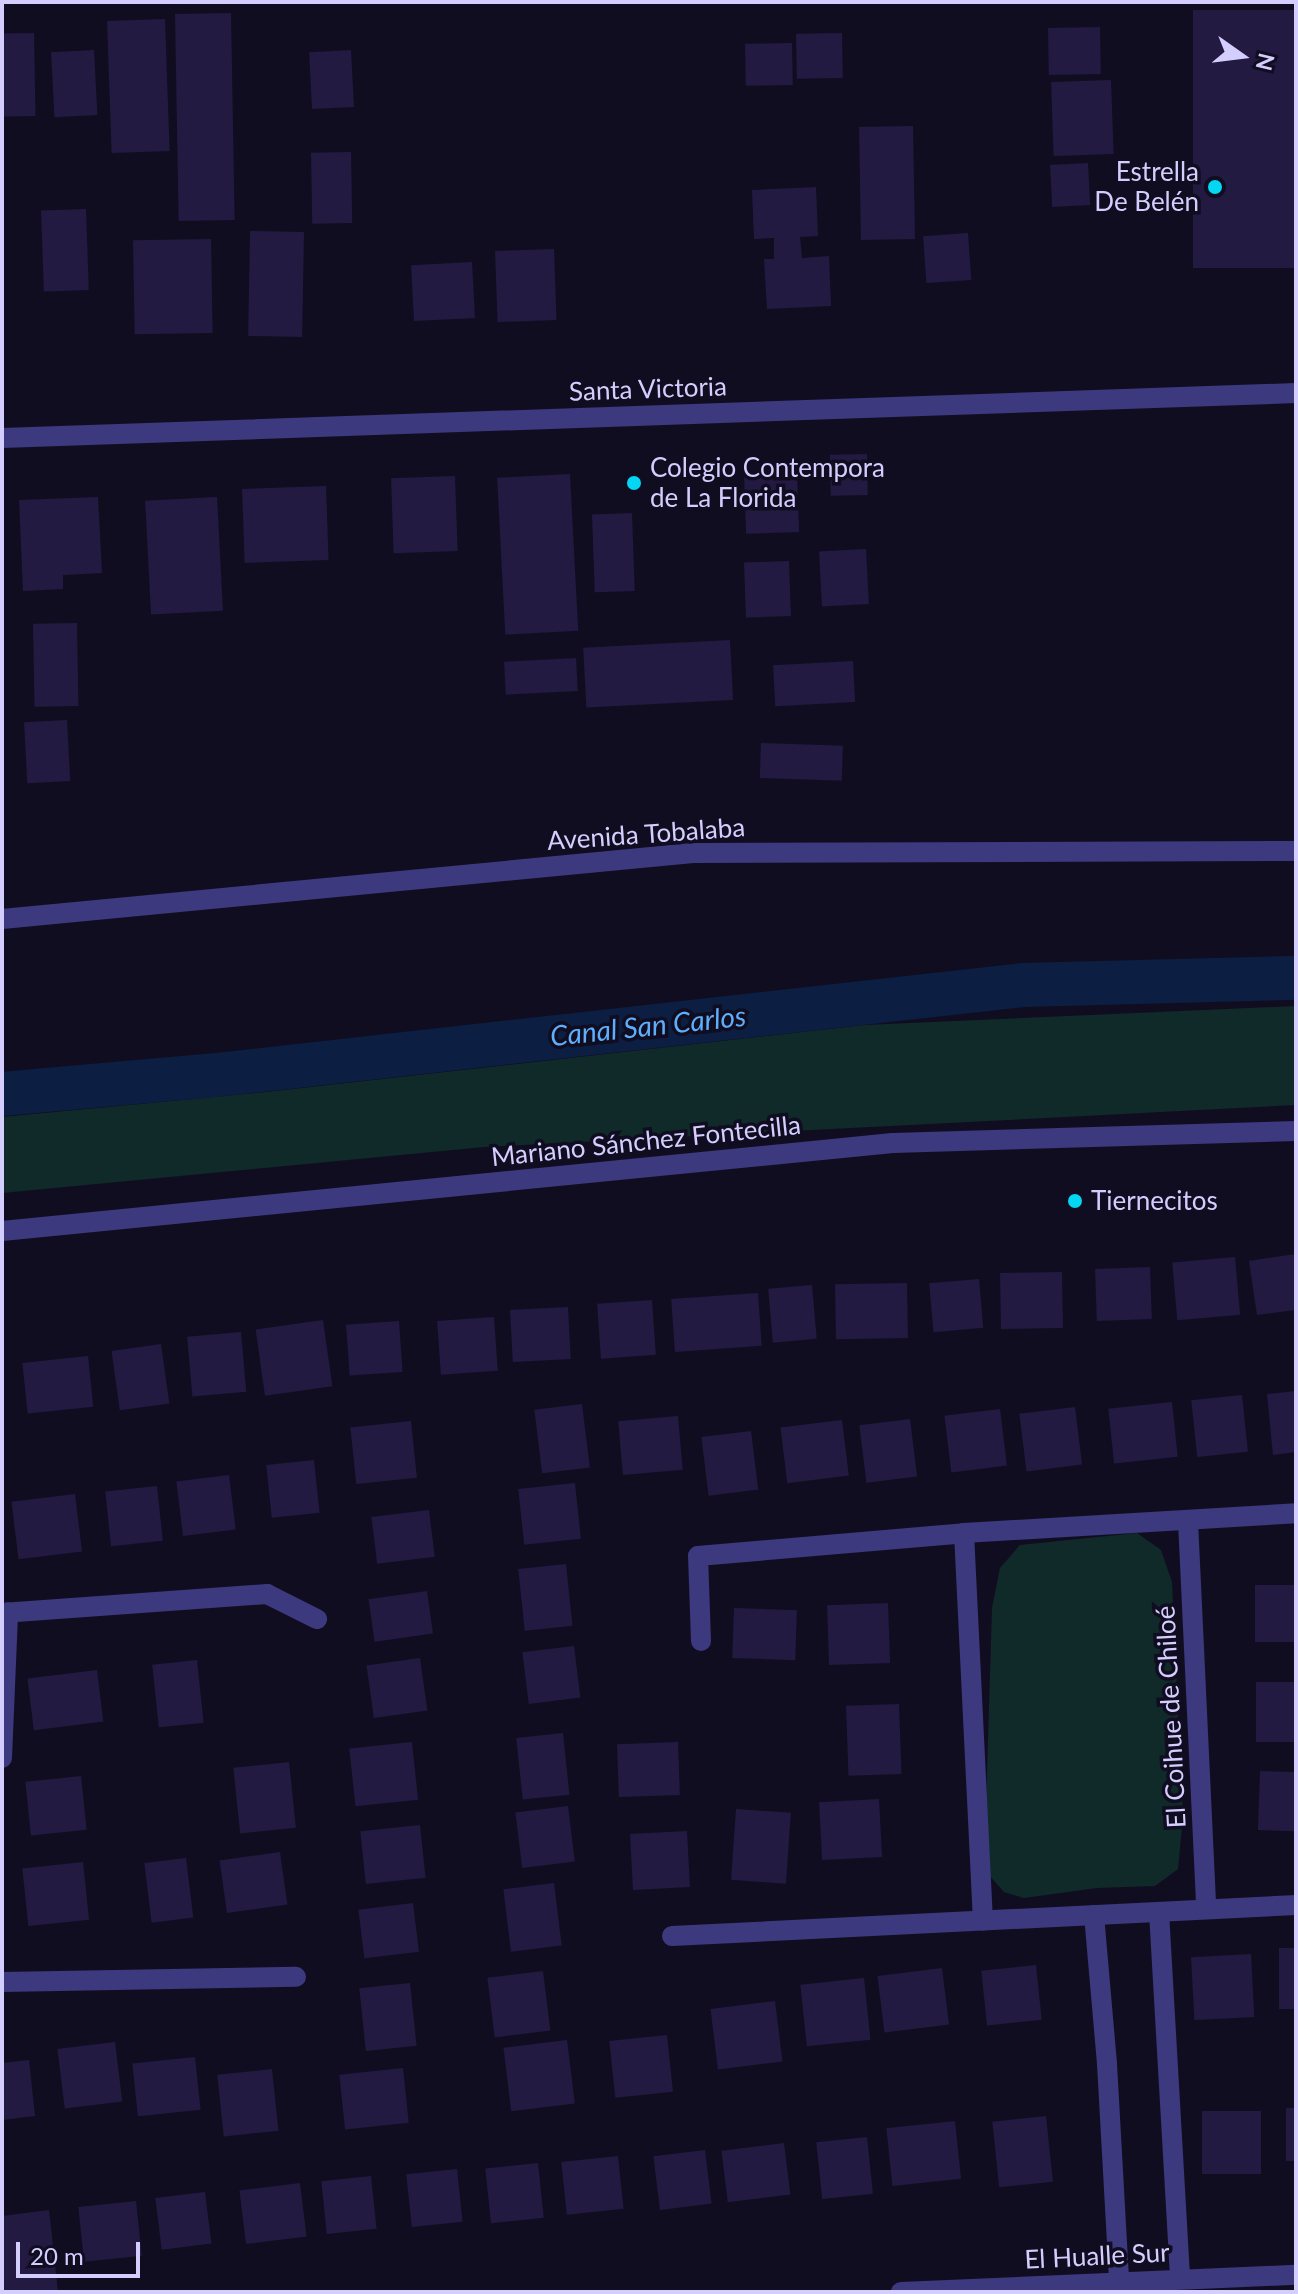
<!DOCTYPE html>
<html>
<head>
<meta charset="utf-8">
<style>
	body { margin:0 }
	#map { position:relative; width:1298px; height:2294px; overflow:hidden; background:#110d21; font-family:Lato,sans-serif }
	div>[style] { position:absolute }
	.green>* { inset:0; background:#102a2a }
	.canal>* { height:44px; margin:-22px; padding:0 22px; transform-origin:22px; border-radius:22px; background:#0c1e41 }
	.building>* { inset:0; background:#231a41; transform-origin:0 0 }
	.street>* { height:20px; margin:-10px; padding:0 10px; transform-origin:10px; border-radius:10px; background:#3d397f }
	.dots>* { width:22px; height:22px; translate:-50% -50%; box-sizing:border-box; border:4px solid #110d21; border-radius:50% }
	span { translate:-50% -50%; white-space:nowrap; text-align:center; line-height:1.15; -webkit-text-stroke:7px #110d21; paint-order:stroke }
	.poi-label { font-size:26px; color:#d4cefe }
	.right { translate:-100% -50%; text-align:right }
	.left { translate:0 -50%; text-align:left }
	.street-label { font-size:26px; color:#d4cefe }
	.water-label { font-size:28px; color:#5daffd; font-style:italic }
	.frame { position:absolute; inset:0; border:4px solid #d4cefe; pointer-events:none }
	.north { position:absolute; left:1202px; top:16px; width:80px; height:80px; -webkit-text-stroke:6px #110d21; paint-order:stroke; rotate:104deg; font-size:22px; font-weight:700; line-height:32px; text-align:center; color:#d4cefe }
	.north::after { content:''; display:block; margin:auto; width:28px; height:36px; background:#d4cefe; clip-path:polygon(50% 0,100% 100%,50% 72%,0 100%) }
	.scale { position:absolute; left:16px; top:2242px; width:124px; height:36px; box-sizing:border-box; border:4px solid #d4cefe; border-top:0; padding-left:10px; font-size:24px; line-height:28px; white-space:nowrap; color:#d4cefe; -webkit-text-stroke:6px #110d21; paint-order:stroke }
</style>
</head>
<body>
<div id="map">
	<div class="green">
		<div style="clip-path:polygon(1296px 1006px,1296px 1105px,484px 1147px,2px 1193px,2px 1117px,266px 1092px,864px 1025px)"></div>
		<div style="clip-path:polygon(1137px 1533px,1161px 1550px,1172px 1582px,1183px 1816px,1178px 1869px,1155px 1886px,1097px 1888px,1024px 1898px,1004px 1892px,988px 1874px,985px 1841px,992px 1608px,1000px 1568px,1020px 1545px)"></div>
	</div>
	<div class="canal">
		<div style="left:2px;top:1094px;width:224px;rotate:-5.1deg"></div>
		<div style="left:225px;top:1074px;width:803px;rotate:-6.36deg"></div>
		<div style="left:1023px;top:985px;width:273px;rotate:-1.5deg"></div>
	</div>
	<div class="building">
		<div style="left:1193px;top:10px;width:103px;height:258px"></div>
		<div style="left:231px;top:13px;width:207px;height:56px;rotate:89deg"></div>
		<div style="left:165px;top:19px;width:132px;height:58px;rotate:88deg"></div>
		<div style="left:1100px;top:27px;width:47px;height:52px;rotate:89deg"></div>
		<div style="left:34px;top:33px;width:83px;height:32px;rotate:89deg"></div>
		<div style="left:842px;top:33px;width:45px;height:46px;rotate:89deg"></div>
		<div style="left:792px;top:43px;width:42px;height:47px;rotate:89deg"></div>
		<div style="left:94px;top:50px;width:65px;height:43px;rotate:87deg"></div>
		<div style="left:351px;top:50px;width:57px;height:42px;rotate:87deg"></div>
		<div style="left:1111px;top:80px;width:74px;height:60px;rotate:88deg"></div>
		<div style="left:913px;top:126px;width:113px;height:54px;rotate:89deg"></div>
		<div style="left:351px;top:152px;width:71px;height:40px;rotate:89deg"></div>
		<div style="left:1088px;top:163px;width:42px;height:38px;rotate:87deg"></div>
		<div style="clip-path:polygon(816px 187px,818px 236px,800px 237px,802px 258px,829px 256px,831px 306px,767px 309px,764px 259px,774px 259px,774px 238px,754px 239px,752px 190px)"></div>
		<div style="left:86px;top:209px;width:81px;height:45px;rotate:88deg"></div>
		<div style="left:250px;top:231px;width:54px;height:105px;rotate:1deg"></div>
		<div style="left:968px;top:233px;width:47px;height:45px;rotate:86deg"></div>
		<div style="left:211px;top:239px;width:94px;height:78px;rotate:89deg"></div>
		<div style="left:554px;top:249px;width:71px;height:59px;rotate:88deg"></div>
		<div style="left:472px;top:262px;width:56px;height:61px;rotate:87deg"></div>
		<div style="left:867px;top:454px;width:41px;height:37px;rotate:89deg"></div>
		<div style="left:797px;top:473px;width:59px;height:53px;rotate:88deg"></div>
		<div style="left:570px;top:474px;width:157px;height:73px;rotate:87deg"></div>
		<div style="left:455px;top:476px;width:75px;height:64px;rotate:88deg"></div>
		<div style="left:326px;top:486px;width:74px;height:84px;rotate:88deg"></div>
		<div style="clip-path:polygon(98px 497px,102px 573px,63px 575px,63px 589px,23px 591px,19px 500px)"></div>
		<div style="left:217px;top:497px;width:114px;height:72px;rotate:87deg"></div>
		<div style="left:632px;top:513px;width:78px;height:40px;rotate:88deg"></div>
		<div style="left:866px;top:549px;width:55px;height:47px;rotate:87deg"></div>
		<div style="left:789px;top:561px;width:55px;height:45px;rotate:88deg"></div>
		<div style="left:77px;top:623px;width:83px;height:44px;rotate:89deg"></div>
		<div style="left:730px;top:640px;width:60px;height:147px;rotate:87deg"></div>
		<div style="left:576px;top:658px;width:33px;height:72px;rotate:87deg"></div>
		<div style="left:853px;top:661px;width:41px;height:80px;rotate:87deg"></div>
		<div style="left:67px;top:720px;width:61px;height:43px;rotate:87deg"></div>
		<div style="left:761px;top:743px;width:82px;height:35px;rotate:2deg"></div>
		<div style="clip-path:polygon(1296px 1254px,1296px 1310px,1257px 1315px,1249px 1261px)"></div>
		<div style="left:1235px;top:1257px;width:58px;height:63px;rotate:85deg"></div>
		<div style="left:1150px;top:1267px;width:52px;height:55px;rotate:88deg"></div>
		<div style="left:1062px;top:1272px;width:56px;height:62px;rotate:89deg"></div>
		<div style="left:979px;top:1279px;width:49px;height:50px;rotate:85deg"></div>
		<div style="left:907px;top:1283px;width:55px;height:72px;rotate:89deg"></div>
		<div style="left:812px;top:1285px;width:54px;height:44px;rotate:85deg"></div>
		<div style="left:758px;top:1293px;width:53px;height:87px;rotate:86deg"></div>
		<div style="left:652px;top:1300px;width:55px;height:55px;rotate:86deg"></div>
		<div style="left:568px;top:1307px;width:52px;height:58px;rotate:87deg"></div>
		<div style="left:494px;top:1317px;width:54px;height:57px;rotate:86deg"></div>
		<div style="left:323px;top:1320px;width:67px;height:68px;rotate:82deg"></div>
		<div style="left:399px;top:1321px;width:51px;height:53px;rotate:86deg"></div>
		<div style="left:241px;top:1332px;width:60px;height:54px;rotate:85deg"></div>
		<div style="left:161px;top:1344px;width:60px;height:50px;rotate:82deg"></div>
		<div style="left:88px;top:1356px;width:51px;height:66px;rotate:84deg"></div>
		<div style="clip-path:polygon(1296px 1391px,1296px 1452px,1273px 1455px,1267px 1394px)"></div>
		<div style="left:1242px;top:1395px;width:57px;height:51px;rotate:84deg"></div>
		<div style="left:1172px;top:1402px;width:55px;height:64px;rotate:84deg"></div>
		<div style="left:582px;top:1404px;width:64px;height:48px;rotate:83deg"></div>
		<div style="left:1075px;top:1407px;width:58px;height:56px;rotate:83deg"></div>
		<div style="left:1000px;top:1409px;width:57px;height:56px;rotate:83deg"></div>
		<div style="left:678px;top:1416px;width:54px;height:60px;rotate:85deg"></div>
		<div style="left:910px;top:1419px;width:58px;height:51px;rotate:83deg"></div>
		<div style="left:842px;top:1420px;width:56px;height:62px;rotate:83deg"></div>
		<div style="left:411px;top:1421px;width:57px;height:61px;rotate:84deg"></div>
		<div style="left:751px;top:1431px;width:59px;height:50px;rotate:83deg"></div>
		<div style="left:314px;top:1460px;width:53px;height:48px;rotate:84deg"></div>
		<div style="left:229px;top:1475px;width:55px;height:53px;rotate:83deg"></div>
		<div style="left:575px;top:1483px;width:56px;height:57px;rotate:84deg"></div>
		<div style="left:157px;top:1486px;width:55px;height:52px;rotate:84deg"></div>
		<div style="left:75px;top:1494px;width:58px;height:64px;rotate:83deg"></div>
		<div style="left:429px;top:1510px;width:47px;height:58px;rotate:83deg"></div>
		<div style="left:566px;top:1564px;width:62px;height:48px;rotate:84deg"></div>
		<div style="left:1296px;top:1585px;width:57px;height:41px;rotate:90deg"></div>
		<div style="left:427px;top:1591px;width:43px;height:59px;rotate:82deg"></div>
		<div style="left:888px;top:1603px;width:60px;height:61px;rotate:88deg"></div>
		<div style="left:734px;top:1608px;width:63px;height:50px;rotate:2deg"></div>
		<div style="left:574px;top:1646px;width:52px;height:52px;rotate:83deg"></div>
		<div style="left:420px;top:1658px;width:53px;height:54px;rotate:82deg"></div>
		<div style="left:197px;top:1660px;width:63px;height:45px;rotate:84deg"></div>
		<div style="left:97px;top:1670px;width:52px;height:70px;rotate:83deg"></div>
		<div style="left:1296px;top:1682px;width:60px;height:40px;rotate:90deg"></div>
		<div style="left:899px;top:1704px;width:70px;height:53px;rotate:88deg"></div>
		<div style="left:563px;top:1733px;width:62px;height:47px;rotate:84deg"></div>
		<div style="left:412px;top:1742px;width:58px;height:63px;rotate:84deg"></div>
		<div style="left:678px;top:1742px;width:53px;height:61px;rotate:88deg"></div>
		<div style="left:289px;top:1762px;width:66px;height:56px;rotate:84deg"></div>
		<div style="left:1260px;top:1771px;width:36px;height:59px;rotate:2deg"></div>
		<div style="left:81px;top:1776px;width:54px;height:56px;rotate:84deg"></div>
		<div style="left:879px;top:1799px;width:58px;height:60px;rotate:87deg"></div>
		<div style="left:568px;top:1806px;width:56px;height:53px;rotate:83deg"></div>
		<div style="left:736px;top:1809px;width:55px;height:71px;rotate:4deg"></div>
		<div style="left:420px;top:1825px;width:53px;height:60px;rotate:84deg"></div>
		<div style="left:687px;top:1831px;width:56px;height:57px;rotate:87deg"></div>
		<div style="left:280px;top:1852px;width:53px;height:61px;rotate:82deg"></div>
		<div style="left:186px;top:1858px;width:60px;height:42px;rotate:83deg"></div>
		<div style="left:83px;top:1862px;width:58px;height:61px;rotate:84deg"></div>
		<div style="left:554px;top:1883px;width:63px;height:51px;rotate:83deg"></div>
		<div style="left:413px;top:1903px;width:49px;height:55px;rotate:83deg"></div>
		<div style="left:1296px;top:1948px;width:61px;height:17px;rotate:90deg"></div>
		<div style="left:1251px;top:1954px;width:63px;height:60px;rotate:87deg"></div>
		<div style="left:1036px;top:1965px;width:55px;height:55px;rotate:84deg"></div>
		<div style="left:942px;top:1968px;width:57px;height:65px;rotate:83deg"></div>
		<div style="left:543px;top:1971px;width:60px;height:56px;rotate:83deg"></div>
		<div style="left:864px;top:1978px;width:62px;height:64px;rotate:84deg"></div>
		<div style="left:410px;top:1983px;width:63px;height:51px;rotate:84deg"></div>
		<div style="left:775px;top:2001px;width:61px;height:65px;rotate:83deg"></div>
		<div style="left:667px;top:2035px;width:57px;height:58px;rotate:84deg"></div>
		<div style="left:567px;top:2040px;width:64px;height:64px;rotate:83deg"></div>
		<div style="left:115px;top:2042px;width:60px;height:58px;rotate:83deg"></div>
		<div style="left:195px;top:2057px;width:53px;height:63px;rotate:84deg"></div>
		<div style="clip-path:polygon(29px 2060px,35px 2116px,2px 2120px,2px 2063px)"></div>
		<div style="left:403px;top:2068px;width:55px;height:64px;rotate:84deg"></div>
		<div style="left:272px;top:2069px;width:62px;height:55px;rotate:84deg"></div>
		<div style="left:1286px;top:2108px;width:10px;height:53px"></div>
		<div style="left:1202px;top:2111px;width:59px;height:63px"></div>
		<div style="left:1046px;top:2116px;width:66px;height:54px;rotate:84deg"></div>
		<div style="left:955px;top:2121px;width:58px;height:69px;rotate:84deg"></div>
		<div style="left:867px;top:2137px;width:57px;height:51px;rotate:84deg"></div>
		<div style="left:784px;top:2143px;width:52px;height:63px;rotate:83deg"></div>
		<div style="left:705px;top:2150px;width:54px;height:52px;rotate:83deg"></div>
		<div style="left:618px;top:2156px;width:53px;height:57px;rotate:84deg"></div>
		<div style="left:538px;top:2163px;width:55px;height:53px;rotate:84deg"></div>
		<div style="left:457px;top:2169px;width:53px;height:51px;rotate:84deg"></div>
		<div style="left:371px;top:2176px;width:53px;height:50px;rotate:84deg"></div>
		<div style="left:300px;top:2183px;width:54px;height:61px;rotate:83deg"></div>
		<div style="left:205px;top:2192px;width:52px;height:50px;rotate:83deg"></div>
		<div style="left:136px;top:2201px;width:55px;height:58px;rotate:84deg"></div>
		<div style="clip-path:polygon(49px 2210px,58px 2292px,2px 2292px,2px 2216px)"></div>
	</div>
	<div class="street">
		<div style="left:2px;top:438px;width:1295px;rotate:-1.99deg"></div>
		<div style="left:2px;top:919px;width:694px;rotate:-5.46deg"></div>
		<div style="left:693px;top:853px;width:603px;rotate:-0.19deg"></div>
		<div style="left:2px;top:1231px;width:895px;rotate:-5.64deg"></div>
		<div style="left:893px;top:1143px;width:403px;rotate:-1.7deg"></div>
		<div style="left:1188px;top:1521px;width:388px;rotate:87.3deg"></div>
		<div style="left:964px;top:1533px;width:388px;rotate:87.2deg"></div>
		<div style="left:2px;top:1613px;width:266px;rotate:-4.1deg"></div>
		<div style="left:267px;top:1594px;width:56px;rotate:26.6deg"></div>
		<div style="left:701px;top:1641px;width:85px;rotate:-92deg"></div>
		<div style="left:698px;top:1556px;width:267px;rotate:-4.9deg"></div>
		<div style="left:964px;top:1533px;width:333px;rotate:-3.4deg"></div>
		<div style="left:2px;top:1758px;width:146px;rotate:-87.6deg"></div>
		<div style="left:1159px;top:1912px;width:367px;rotate:86.7deg"></div>
		<div style="left:1094px;top:1915px;width:150px;rotate:85deg"></div>
		<div style="left:1107px;top:2064px;width:217px;rotate:86.8deg"></div>
		<div style="left:672px;top:1936px;width:625px;rotate:-2.84deg"></div>
		<div style="left:2px;top:1982px;width:294px;rotate:-1deg"></div>
		<div style="left:901px;top:2292px;width:395px;rotate:-2.5deg"></div>
	</div>
	<div class="dots">
		<div style="left:1215px;top:187px;background:#03d7f4"></div>
		<div style="left:634px;top:483px;background:#03d7f4"></div>
		<div style="left:1075px;top:1201px;background:#03d7f4"></div>
	</div>
	<div class="poi-label">
		<span class="right" style="left:1199px;top:187px">Estrella<br>De Belén</span>
		<span class="left" style="left:650px;top:483px">Colegio Contempora<br>de La Florida</span>
		<span class="left" style="left:1091px;top:1201px">Tiernecitos</span>
	</div>
	<div class="street-label">
		<span style="left:648px;top:389px;rotate:-2deg">Santa Victoria</span>
		<span style="left:646px;top:834px;rotate:-4deg">Avenida Tobalaba</span>
		<span style="left:646px;top:1141px;rotate:-6deg">Mariano Sánchez Fontecilla</span>
		<span style="left:1171px;top:1717px;rotate:-93deg">El Coihue de Chiloé</span>
		<span style="left:1097px;top:2256px;rotate:-3deg">El Hualle Sur</span>
	</div>
	<div class="water-label">
		<span style="left:648px;top:1025px;rotate:-6deg">Canal San Carlos</span>
	</div>
	<div class="frame"></div>
	<div class="north">N</div>
	<div class="scale">20 m</div>
</div>
</body>
</html>
